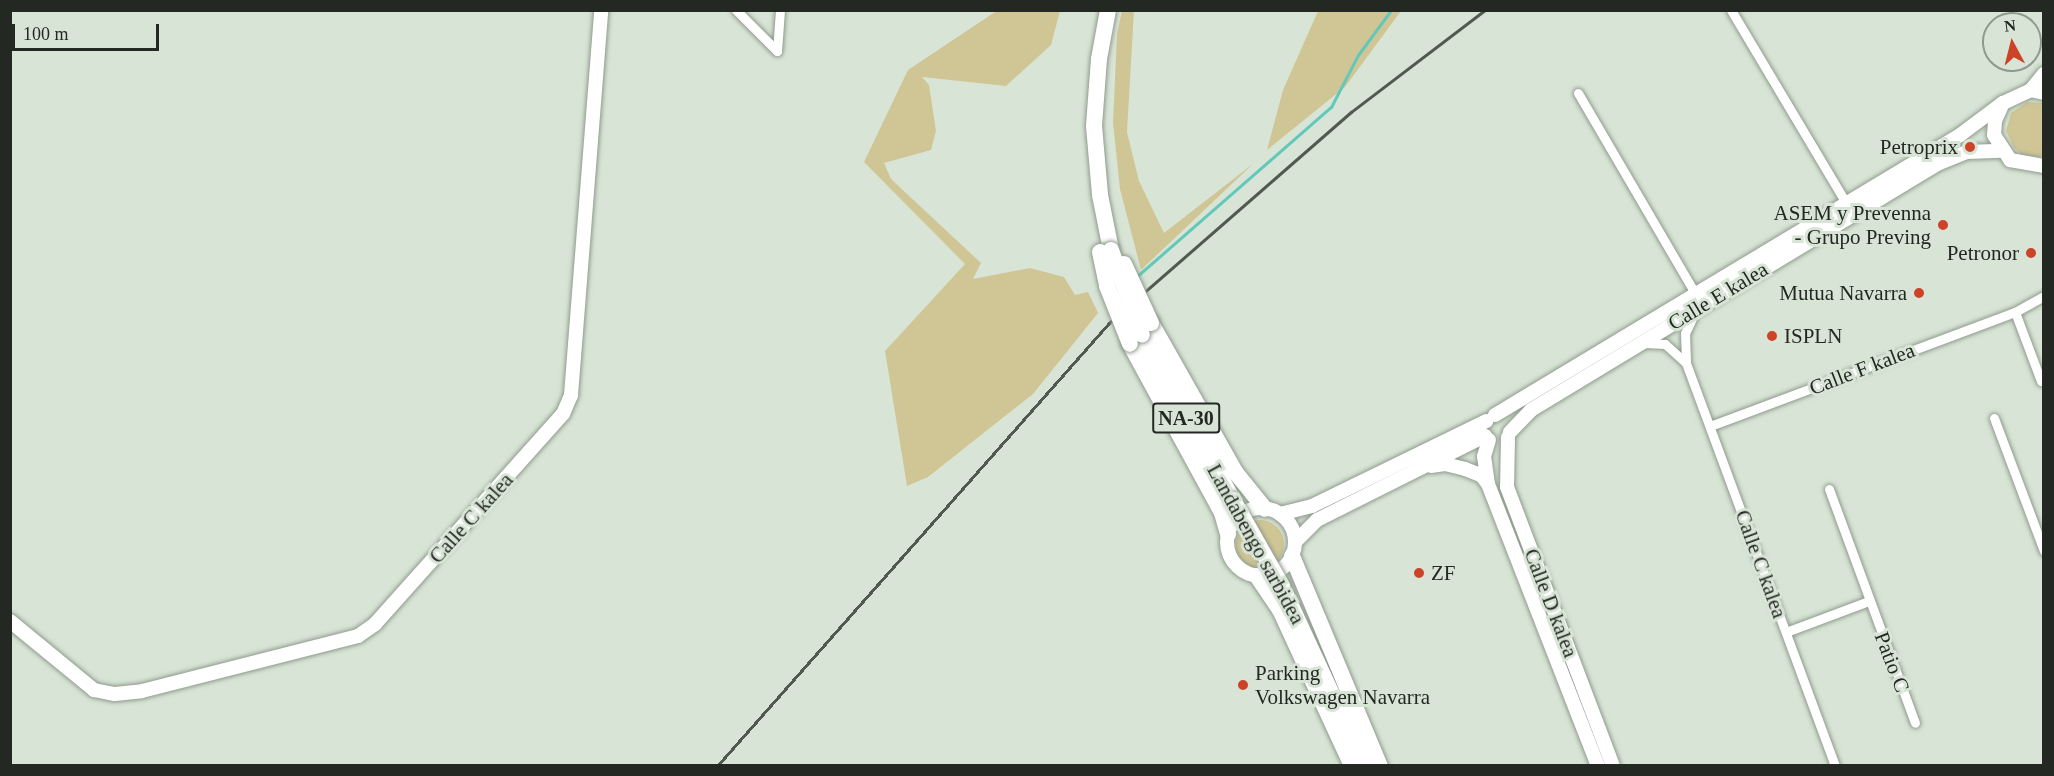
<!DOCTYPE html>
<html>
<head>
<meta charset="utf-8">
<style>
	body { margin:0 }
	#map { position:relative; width:2054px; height:776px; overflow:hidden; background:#d8e5d6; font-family:"Times New Roman",serif }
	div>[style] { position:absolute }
	.green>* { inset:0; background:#d0c695 }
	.round { border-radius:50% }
	.stream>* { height:3px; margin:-1.5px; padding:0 1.5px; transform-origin:1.5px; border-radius:1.5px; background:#63c8ba }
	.roads { filter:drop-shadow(0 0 2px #8f9b8d) drop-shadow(0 0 2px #8f9b8d) }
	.street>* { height:9px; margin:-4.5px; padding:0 4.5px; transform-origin:4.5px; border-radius:4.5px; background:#fff }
	.secondary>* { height:14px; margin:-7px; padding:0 7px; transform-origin:7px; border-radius:7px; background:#fff }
	.secondary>.ring { margin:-7px; padding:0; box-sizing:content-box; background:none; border:14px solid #fff; border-radius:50% }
	.highway>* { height:16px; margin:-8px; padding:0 8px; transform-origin:8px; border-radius:8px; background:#fff }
	.rail>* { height:3px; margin:-1.5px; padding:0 1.5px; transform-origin:1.5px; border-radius:1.5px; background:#525950 }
	.bridges { filter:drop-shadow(0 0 2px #8f9b8d) drop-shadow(0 0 2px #8f9b8d) }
	.highway-bridge>* { height:16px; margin:-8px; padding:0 8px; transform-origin:8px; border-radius:8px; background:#fff }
	.dots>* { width:16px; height:16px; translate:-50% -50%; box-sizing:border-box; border:3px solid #d8e5d6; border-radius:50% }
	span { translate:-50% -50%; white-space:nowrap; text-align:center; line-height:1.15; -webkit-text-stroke:6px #d8e5d6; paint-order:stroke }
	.shield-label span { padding:2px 4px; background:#d8e5d6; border:2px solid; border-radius:4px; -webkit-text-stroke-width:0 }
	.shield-label { font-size:20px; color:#232822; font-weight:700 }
	.poi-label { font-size:21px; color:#232822 }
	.right { translate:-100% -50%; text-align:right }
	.left { translate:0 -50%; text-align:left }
	.street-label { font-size:21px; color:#232822 }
	.frame { position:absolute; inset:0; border:12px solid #232822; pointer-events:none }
	.north { position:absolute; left:1982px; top:12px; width:60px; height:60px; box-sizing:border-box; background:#d8e5d6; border:2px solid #90998e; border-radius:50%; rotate:353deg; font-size:16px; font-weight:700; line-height:24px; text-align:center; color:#232822 }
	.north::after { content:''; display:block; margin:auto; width:21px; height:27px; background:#cd4327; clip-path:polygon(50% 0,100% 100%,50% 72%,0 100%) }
	.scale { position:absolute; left:12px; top:24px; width:147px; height:27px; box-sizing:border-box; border:3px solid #232822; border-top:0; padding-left:8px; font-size:18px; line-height:21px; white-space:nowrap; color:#232822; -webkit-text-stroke:4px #d8e5d6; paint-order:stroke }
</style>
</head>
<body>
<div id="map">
	<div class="green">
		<div style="clip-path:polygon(998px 10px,1060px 11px,1051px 45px,1006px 86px,922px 77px,929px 85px,936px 131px,931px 150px,884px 163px,891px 179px,981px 263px,973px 279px,1030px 268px,1064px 277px,1075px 295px,1088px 292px,1098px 313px,1033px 394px,928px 477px,907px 486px,885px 351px,965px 264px,864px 162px,908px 70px)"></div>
		<div style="clip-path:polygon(1122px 11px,1134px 11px,1127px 132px,1139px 181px,1164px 233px,1254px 163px,1141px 270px,1120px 189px,1113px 123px,1117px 34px)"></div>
		<div style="clip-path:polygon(1318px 11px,1401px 11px,1345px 87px,1267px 150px,1283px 90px)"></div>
		<div style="clip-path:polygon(2027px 102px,2043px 103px,2043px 155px,2039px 157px,2021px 154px,2014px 148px,2006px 131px,2011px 113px)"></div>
		<div class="round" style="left:1236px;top:520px;width:48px;height:48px"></div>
	</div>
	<div class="stream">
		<div style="left:1136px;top:277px;width:259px;rotate:-41.1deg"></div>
		<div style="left:1331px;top:107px;width:59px;rotate:-62.6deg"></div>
		<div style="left:1358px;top:55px;width:56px;rotate:-53.7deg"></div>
	</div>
	<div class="roads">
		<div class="street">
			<div style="left:736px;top:10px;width:58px;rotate:45deg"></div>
			<div style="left:777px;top:51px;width:41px;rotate:-85.8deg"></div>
			<div style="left:1731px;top:10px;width:225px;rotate:59.2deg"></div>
			<div style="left:1578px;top:93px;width:232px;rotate:59.7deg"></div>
			<div style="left:2015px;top:312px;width:74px;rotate:69.4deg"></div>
			<div style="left:1694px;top:314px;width:21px;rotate:115deg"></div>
			<div style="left:1685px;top:333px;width:30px;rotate:88deg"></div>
			<div style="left:1686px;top:363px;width:430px;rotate:69.7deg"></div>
			<div style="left:1645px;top:343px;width:20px;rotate:3deg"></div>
			<div style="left:1665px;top:344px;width:28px;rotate:42deg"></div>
			<div style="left:1994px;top:418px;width:142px;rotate:69.4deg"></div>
			<div style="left:1710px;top:426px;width:326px;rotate:-20.5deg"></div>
			<div style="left:2015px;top:312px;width:33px;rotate:-29deg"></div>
			<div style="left:1829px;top:489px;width:249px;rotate:69.8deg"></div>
			<div style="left:1786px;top:632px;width:89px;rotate:-20.5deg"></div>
		</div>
		<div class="secondary">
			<div style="left:2031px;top:90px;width:21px;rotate:-51deg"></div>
			<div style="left:2044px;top:93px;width:13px;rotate:-167deg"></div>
			<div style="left:2031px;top:90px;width:31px;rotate:155deg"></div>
			<div style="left:2003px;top:103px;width:20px;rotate:114deg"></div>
			<div style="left:1995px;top:121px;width:14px;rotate:94deg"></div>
			<div style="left:1994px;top:135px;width:30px;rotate:57deg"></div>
			<div style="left:2010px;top:160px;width:35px;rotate:10deg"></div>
			<div style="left:1495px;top:415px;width:543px;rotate:-31.05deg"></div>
			<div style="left:1960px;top:135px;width:54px;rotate:-36.7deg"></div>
			<div style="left:1510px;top:432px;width:30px;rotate:-46deg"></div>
			<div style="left:1531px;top:410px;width:475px;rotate:-31.2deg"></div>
			<div style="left:1937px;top:164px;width:32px;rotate:-22deg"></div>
			<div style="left:1967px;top:152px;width:34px;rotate:-2deg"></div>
			<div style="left:1508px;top:437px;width:50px;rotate:91.1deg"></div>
			<div style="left:1507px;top:487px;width:298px;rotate:69.2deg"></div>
			<div style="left:1489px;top:440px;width:17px;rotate:107deg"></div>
			<div style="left:1484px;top:456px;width:28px;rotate:82deg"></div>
			<div style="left:1488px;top:484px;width:303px;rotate:68.7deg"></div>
			<div style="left:1431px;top:466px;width:14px;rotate:-8deg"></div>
			<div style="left:1445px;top:464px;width:21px;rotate:14deg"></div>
			<div style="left:1465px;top:469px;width:17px;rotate:21deg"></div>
			<div style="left:1481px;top:475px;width:11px;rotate:52deg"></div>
			<div class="ring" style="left:1227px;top:508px;width:54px;height:54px"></div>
			<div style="left:1280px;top:514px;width:33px;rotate:-14deg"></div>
			<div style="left:1312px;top:506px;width:194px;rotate:-26deg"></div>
			<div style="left:1295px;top:542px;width:31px;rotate:-45deg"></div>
			<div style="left:1317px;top:520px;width:188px;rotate:-26.6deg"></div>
			<div style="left:10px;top:621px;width:109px;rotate:39.4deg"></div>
			<div style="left:94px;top:690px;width:21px;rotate:11deg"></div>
			<div style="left:115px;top:694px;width:27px;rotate:-6deg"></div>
			<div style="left:142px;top:691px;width:223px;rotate:-14.3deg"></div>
			<div style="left:358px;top:636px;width:21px;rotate:-35deg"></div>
			<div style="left:375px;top:624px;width:282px;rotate:-48.2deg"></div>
			<div style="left:563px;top:414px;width:21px;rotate:-67deg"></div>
			<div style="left:571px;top:395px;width:386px;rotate:-85.5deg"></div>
		</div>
		<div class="highway">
			<div style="left:1108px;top:10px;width:50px;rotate:100.4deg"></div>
			<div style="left:1099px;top:59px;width:67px;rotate:94.3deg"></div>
			<div style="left:1094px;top:126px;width:69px;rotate:85deg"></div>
			<div style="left:1100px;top:195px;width:56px;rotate:78.7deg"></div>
			<div style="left:1151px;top:323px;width:172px;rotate:60.5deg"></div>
			<div style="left:1236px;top:473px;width:46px;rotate:51.1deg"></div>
			<div style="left:1142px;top:335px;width:188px;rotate:61.1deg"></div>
			<div style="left:1130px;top:344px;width:192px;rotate:61.4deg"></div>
			<div style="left:1222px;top:513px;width:22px;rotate:74deg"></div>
			<div style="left:1292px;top:556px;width:228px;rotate:67.3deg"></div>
			<div style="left:1257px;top:576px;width:41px;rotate:55.9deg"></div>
			<div style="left:1280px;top:610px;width:172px;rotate:65.2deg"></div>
			<div style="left:1282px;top:586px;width:198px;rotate:65.2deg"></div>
		</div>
	</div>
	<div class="rail">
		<div style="left:717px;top:766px;width:592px;rotate:-48.5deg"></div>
		<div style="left:1109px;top:323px;width:321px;rotate:-41.1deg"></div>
		<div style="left:1351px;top:112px;width:168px;rotate:-37.3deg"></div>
	</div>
	<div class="bridges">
		<div class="highway-bridge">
			<div style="left:1111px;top:250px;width:90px;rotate:70deg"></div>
			<div style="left:1100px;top:252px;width:35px;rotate:78deg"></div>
			<div style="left:1107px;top:286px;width:62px;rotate:68.4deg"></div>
			<div style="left:1124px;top:264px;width:65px;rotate:65.4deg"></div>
			<div style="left:1233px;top:500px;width:99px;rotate:60.3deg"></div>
		</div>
	</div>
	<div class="dots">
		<div style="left:1970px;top:147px;background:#cd4327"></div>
		<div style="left:1943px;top:225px;background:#cd4327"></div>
		<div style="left:2031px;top:253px;background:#cd4327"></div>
		<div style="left:1919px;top:293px;background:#cd4327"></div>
		<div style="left:1772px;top:336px;background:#cd4327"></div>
		<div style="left:1419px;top:573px;background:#cd4327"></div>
		<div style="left:1243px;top:685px;background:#cd4327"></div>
	</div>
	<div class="shield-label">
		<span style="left:1186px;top:418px">NA-30</span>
	</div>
	<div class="poi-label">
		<span class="right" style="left:1958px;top:147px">Petroprix</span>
		<span class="right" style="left:1931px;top:225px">ASEM y Prevenna<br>- Grupo Preving</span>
		<span class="right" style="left:2019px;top:253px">Petronor</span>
		<span class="right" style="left:1907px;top:293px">Mutua Navarra</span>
		<span class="left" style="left:1784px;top:336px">ISPLN</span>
		<span class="left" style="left:1431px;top:573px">ZF</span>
		<span class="left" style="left:1255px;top:685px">Parking<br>Volkswagen Navarra</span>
	</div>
	<div class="street-label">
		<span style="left:1718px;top:296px;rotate:-31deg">Calle E kalea</span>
		<span style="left:1862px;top:369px;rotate:-21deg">Calle F kalea</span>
		<span style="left:471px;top:518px;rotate:-48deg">Calle C kalea</span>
		<span style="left:1256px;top:544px;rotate:61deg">Landabengo sarbidea</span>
		<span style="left:1761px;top:564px;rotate:70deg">Calle C kalea</span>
		<span style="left:1551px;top:603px;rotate:69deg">Calle D kalea</span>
		<span style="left:1892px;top:662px;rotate:69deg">Patio C</span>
	</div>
	<div class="frame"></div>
	<div class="north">N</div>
	<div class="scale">100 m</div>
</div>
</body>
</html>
